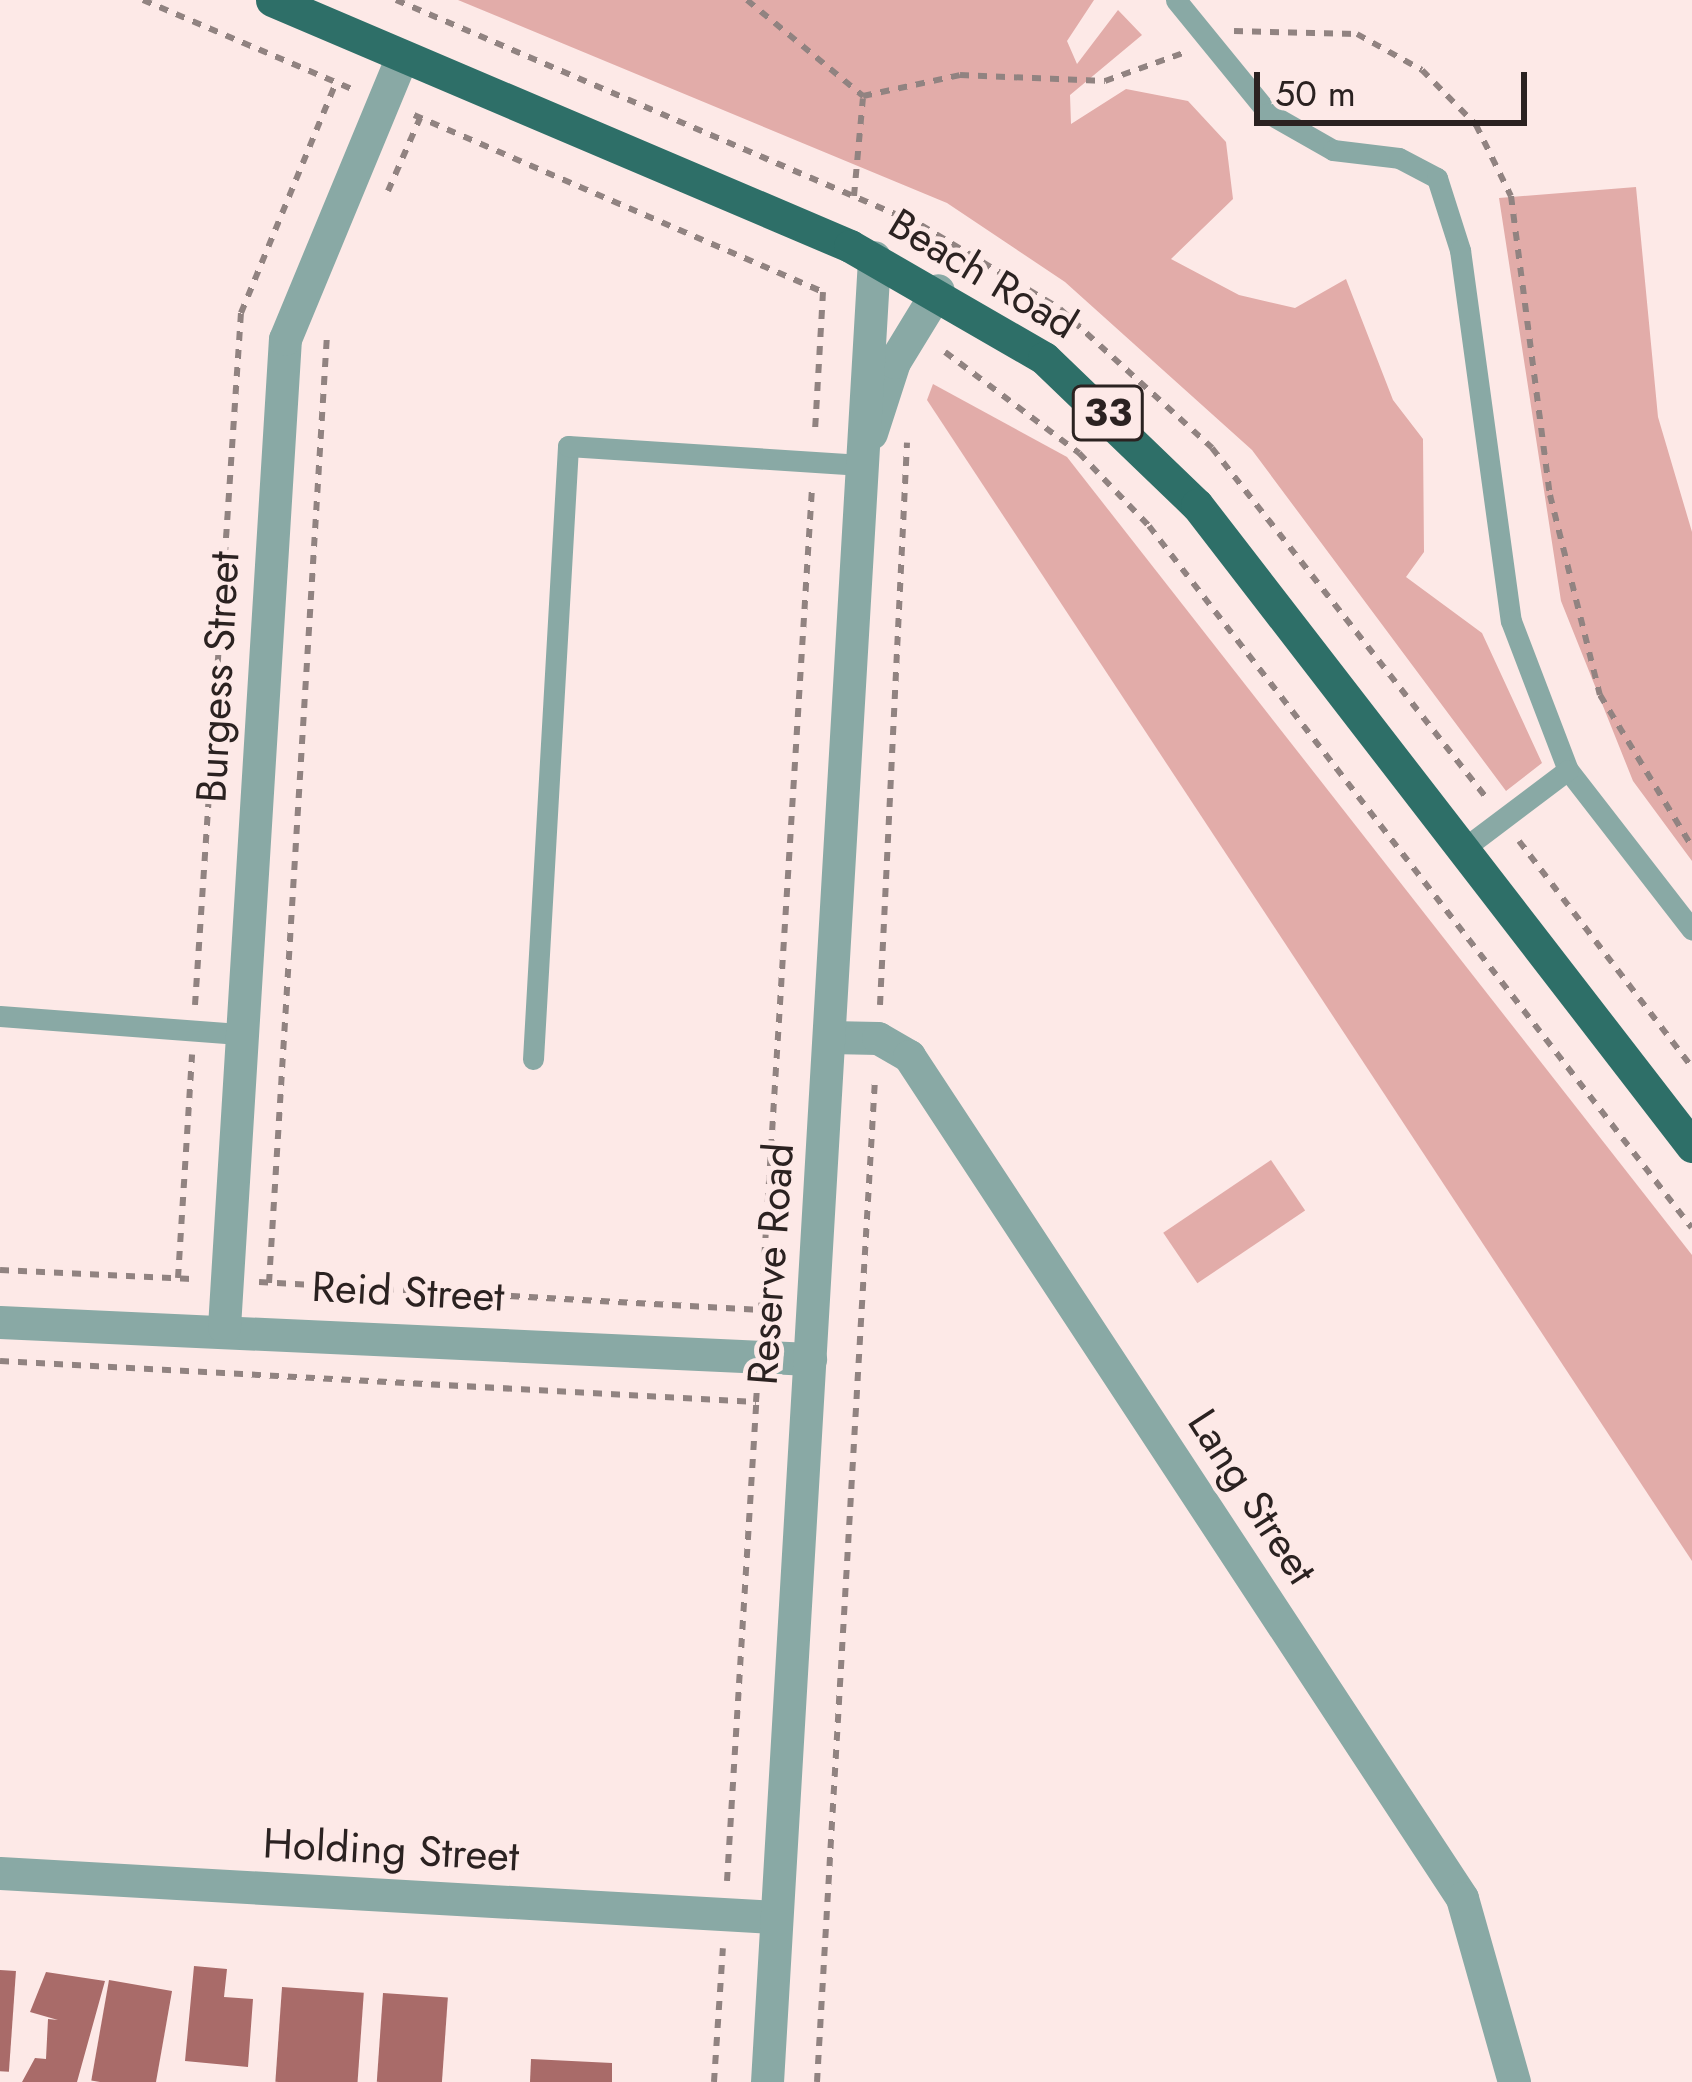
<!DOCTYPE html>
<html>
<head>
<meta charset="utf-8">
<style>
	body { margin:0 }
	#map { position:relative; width:1692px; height:2082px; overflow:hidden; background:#fde9e7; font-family:Jost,sans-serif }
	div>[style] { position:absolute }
	.green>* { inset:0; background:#e2aca9; transform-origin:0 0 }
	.building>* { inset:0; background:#a96b69; transform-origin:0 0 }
	.path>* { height:6px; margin-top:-3px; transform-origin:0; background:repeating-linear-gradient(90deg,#918381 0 9px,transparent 0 18px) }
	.service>* { height:21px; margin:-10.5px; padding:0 10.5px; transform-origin:10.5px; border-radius:10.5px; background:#89a9a5 }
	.minor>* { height:33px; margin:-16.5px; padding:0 16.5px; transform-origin:16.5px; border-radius:16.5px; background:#89a9a5 }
	.tertiary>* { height:33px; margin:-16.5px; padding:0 16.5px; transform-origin:16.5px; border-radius:16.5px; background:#89a9a5 }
	.primary>* { height:33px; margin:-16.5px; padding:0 16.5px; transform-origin:16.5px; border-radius:16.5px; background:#2e6f68 }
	span { translate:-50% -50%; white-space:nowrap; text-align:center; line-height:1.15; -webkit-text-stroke:10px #fde9e7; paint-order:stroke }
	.shield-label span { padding:3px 9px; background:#fde9e7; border:3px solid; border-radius:9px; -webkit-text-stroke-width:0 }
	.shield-label { font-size:39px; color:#2b2221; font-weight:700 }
	.street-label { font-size:42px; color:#2b2221 }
	.scale { position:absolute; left:1254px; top:72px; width:273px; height:54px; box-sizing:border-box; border:6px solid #2b2221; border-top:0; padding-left:15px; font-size:36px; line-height:42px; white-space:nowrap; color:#2b2221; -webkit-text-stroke:9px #fde9e7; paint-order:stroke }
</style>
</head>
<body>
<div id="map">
	<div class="green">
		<div style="clip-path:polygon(458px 0,1094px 0,1067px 41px,1077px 64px,1118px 10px,1142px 35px,1070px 95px,1071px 124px,1126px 89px,1188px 101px,1226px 142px,1233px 199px,1171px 259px,1239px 295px,1295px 308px,1346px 279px,1393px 400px,1423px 439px,1424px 552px,1406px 577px,1482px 633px,1542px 763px,1506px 791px,1252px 450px,1065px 282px,947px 203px)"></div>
		<div style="clip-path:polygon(1636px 187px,1658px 417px,1692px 532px,1692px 861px,1633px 781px,1561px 601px,1499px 198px)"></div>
		<div style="clip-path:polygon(933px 384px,1067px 457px,1692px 1255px,1692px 1561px,927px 400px)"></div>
		<div style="left:1271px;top:1160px;width:61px;height:130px;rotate:56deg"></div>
	</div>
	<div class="building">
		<div style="clip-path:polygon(194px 1966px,227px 1969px,224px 1997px,253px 1999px,248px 2067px,185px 2061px)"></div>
		<div style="left:0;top:1970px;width:16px;height:101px;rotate:4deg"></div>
		<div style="clip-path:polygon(46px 1972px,105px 1981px,77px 2082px,22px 2082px,35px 2058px,46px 2059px,48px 2019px,58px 2020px,30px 2012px)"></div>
		<div style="left:109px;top:1980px;width:64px;height:102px;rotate:10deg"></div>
		<div style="left:282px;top:1987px;width:82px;height:95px;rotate:4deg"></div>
		<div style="left:383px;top:1993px;width:65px;height:89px;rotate:4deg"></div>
		<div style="clip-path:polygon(531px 2059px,612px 2063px,612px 2082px,530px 2082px)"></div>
	</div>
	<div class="path">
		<div style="left:143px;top:0;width:227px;rotate:23.1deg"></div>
		<div style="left:396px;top:0;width:571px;rotate:23.2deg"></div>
		<div style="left:921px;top:225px;width:162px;rotate:31.1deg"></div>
		<div style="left:1060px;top:309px;width:206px;rotate:42.4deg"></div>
		<div style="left:1212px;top:448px;width:444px;rotate:51.9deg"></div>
		<div style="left:747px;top:0;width:151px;rotate:39.6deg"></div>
		<div style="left:863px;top:96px;width:99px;rotate:-12.2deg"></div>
		<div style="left:960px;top:75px;width:145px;rotate:2.4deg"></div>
		<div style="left:1105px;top:81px;width:83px;rotate:-19.7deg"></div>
		<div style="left:1234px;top:31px;width:123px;rotate:1.4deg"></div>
		<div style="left:1357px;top:34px;width:74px;rotate:29deg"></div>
		<div style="left:1422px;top:70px;width:77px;rotate:45.5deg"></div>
		<div style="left:1476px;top:125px;width:79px;rotate:63.8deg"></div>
		<div style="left:1511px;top:196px;width:302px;rotate:82.6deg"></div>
		<div style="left:1550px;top:495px;width:206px;rotate:76deg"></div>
		<div style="left:1600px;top:695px;width:178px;rotate:58.8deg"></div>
		<div style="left:414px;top:115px;width:446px;rotate:23.4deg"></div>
		<div style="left:823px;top:292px;width:140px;rotate:93.3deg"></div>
		<div style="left:388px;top:191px;width:80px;rotate:-66.3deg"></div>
		<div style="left:854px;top:196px;width:98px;rotate:-84.8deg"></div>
		<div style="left:945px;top:352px;width:168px;rotate:37deg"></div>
		<div style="left:1079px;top:453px;width:101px;rotate:46.2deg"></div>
		<div style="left:1149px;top:526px;width:887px;rotate:52.28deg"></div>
		<div style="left:1519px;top:841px;width:285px;rotate:52.6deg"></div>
		<div style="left:195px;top:1005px;width:694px;rotate:-86.2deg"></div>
		<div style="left:241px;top:313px;width:250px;rotate:-67.6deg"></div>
		<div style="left:880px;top:1005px;width:563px;rotate:-87.25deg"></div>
		<div style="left:0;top:1270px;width:192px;rotate:2.7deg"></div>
		<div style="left:178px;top:1278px;width:224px;rotate:-86.4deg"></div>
		<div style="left:259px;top:1282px;width:503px;rotate:3.19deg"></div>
		<div style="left:269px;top:1283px;width:950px;rotate:-86.5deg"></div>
		<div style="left:761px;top:1310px;width:825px;rotate:-86.45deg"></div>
		<div style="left:0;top:1361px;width:757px;rotate:3.1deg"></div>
		<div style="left:756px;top:1402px;width:13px;rotate:-86deg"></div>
		<div style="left:727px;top:1881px;width:479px;rotate:-86.5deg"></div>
		<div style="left:714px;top:2082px;width:134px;rotate:-86.2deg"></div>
		<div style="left:817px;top:2082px;width:1006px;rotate:-86.69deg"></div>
	</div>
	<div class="service">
		<div style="left:1176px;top:0;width:146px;rotate:50.8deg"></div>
		<div style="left:1268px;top:113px;width:75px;rotate:29.6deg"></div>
		<div style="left:1333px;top:150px;width:66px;rotate:6.9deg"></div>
		<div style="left:1399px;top:158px;width:43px;rotate:27.8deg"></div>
		<div style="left:1437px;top:178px;width:76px;rotate:72.3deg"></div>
		<div style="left:1460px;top:250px;width:374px;rotate:82.2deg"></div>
		<div style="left:1511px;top:621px;width:160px;rotate:69.1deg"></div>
		<div style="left:1568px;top:770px;width:202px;rotate:52.2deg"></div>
		<div style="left:1463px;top:849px;width:131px;rotate:-37deg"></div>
		<div style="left:0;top:1016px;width:243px;rotate:4.3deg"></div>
		<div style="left:533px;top:1059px;width:614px;rotate:-86.73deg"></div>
		<div style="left:568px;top:446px;width:298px;rotate:3.7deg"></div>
	</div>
	<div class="minor">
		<div style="left:830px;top:1037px;width:48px;rotate:1.2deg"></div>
		<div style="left:878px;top:1038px;width:36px;rotate:30deg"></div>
		<div style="left:909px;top:1056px;width:1007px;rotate:56.7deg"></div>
		<div style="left:1462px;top:1898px;width:191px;rotate:74.2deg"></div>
		<div style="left:0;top:1322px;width:811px;rotate:2.62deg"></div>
		<div style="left:224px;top:1327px;width:990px;rotate:-86.47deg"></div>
		<div style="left:285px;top:339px;width:306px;rotate:-67.5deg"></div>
		<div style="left:0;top:1873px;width:777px;rotate:3.25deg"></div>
	</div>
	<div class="tertiary">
		<div style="left:871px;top:433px;width:75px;rotate:-72.1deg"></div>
		<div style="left:894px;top:362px;width:84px;rotate:-58.6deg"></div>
		<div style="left:767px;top:2082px;width:1828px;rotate:-86.64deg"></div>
	</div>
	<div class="primary">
		<div style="left:272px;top:0;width:628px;rotate:23.05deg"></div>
		<div style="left:850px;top:246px;width:224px;rotate:30deg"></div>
		<div style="left:1044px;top:358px;width:212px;rotate:43.9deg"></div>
		<div style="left:1197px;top:505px;width:810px;rotate:52.32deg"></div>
	</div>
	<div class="shield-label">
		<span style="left:1108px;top:413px">33</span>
	</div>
	<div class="street-label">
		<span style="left:983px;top:274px;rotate:31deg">Beach Road</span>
		<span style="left:218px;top:677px;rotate:-87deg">Burgess Street</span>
		<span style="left:771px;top:1264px;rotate:-86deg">Reserve Road</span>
		<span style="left:408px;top:1292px;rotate:3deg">Reid Street</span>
		<span style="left:1252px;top:1497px;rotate:57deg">Lang Street</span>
		<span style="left:391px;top:1850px;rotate:3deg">Holding Street</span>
	</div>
	<div class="scale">50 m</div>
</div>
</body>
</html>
